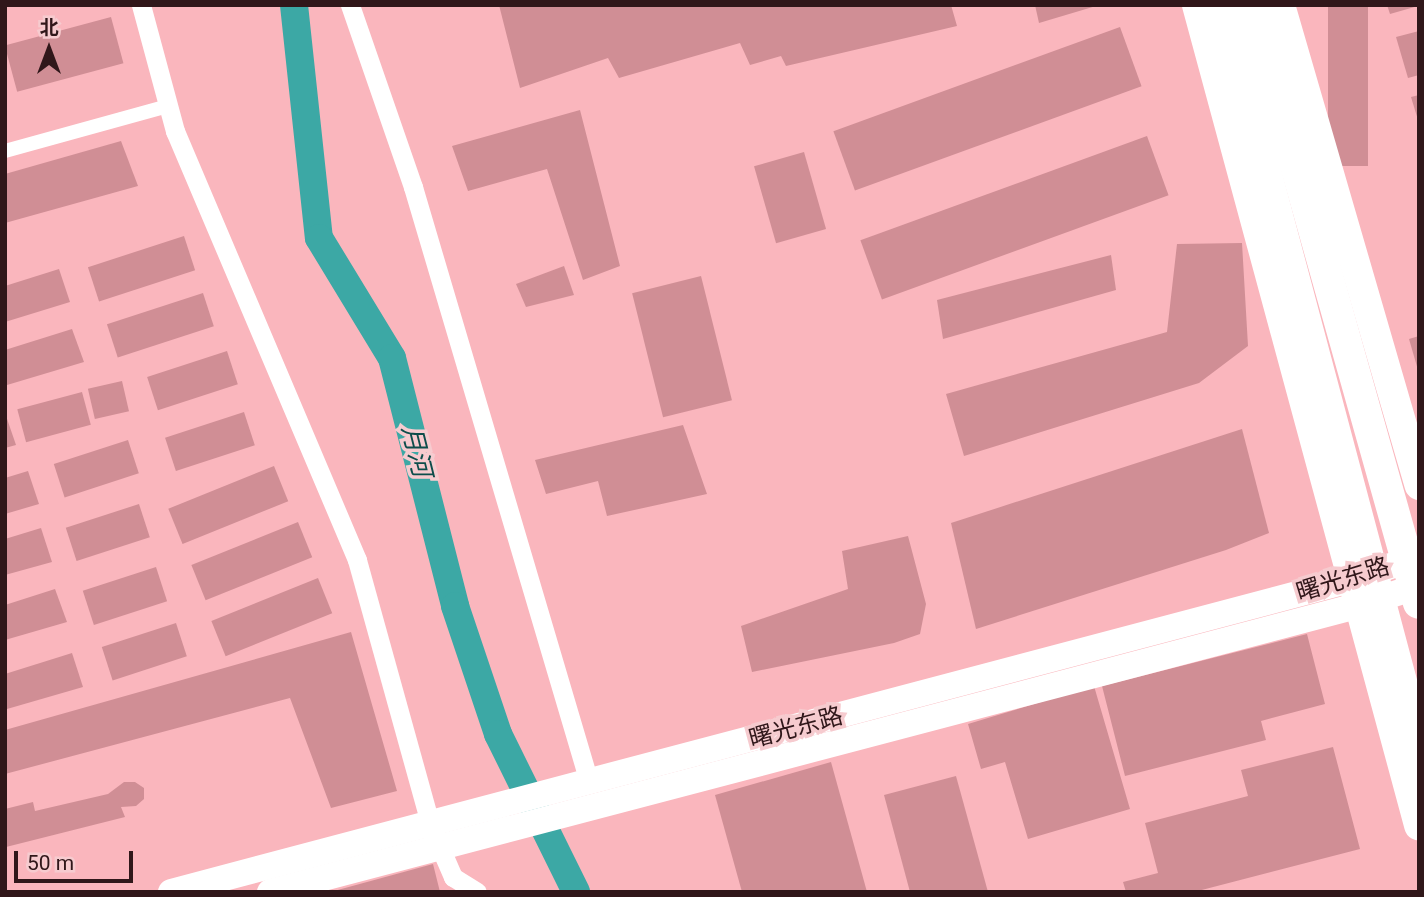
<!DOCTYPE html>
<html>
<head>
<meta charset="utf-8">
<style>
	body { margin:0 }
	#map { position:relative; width:1424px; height:897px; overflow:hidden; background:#fab6bd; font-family:Roboto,"Noto Sans SC",sans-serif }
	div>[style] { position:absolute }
	.river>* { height:28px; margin:-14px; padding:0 14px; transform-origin:14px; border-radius:14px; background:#3ca8a5 }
	.building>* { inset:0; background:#d08e95; transform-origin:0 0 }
	.pedestrian>* { height:14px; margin:-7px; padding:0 7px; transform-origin:7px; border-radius:7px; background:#fff }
	.minor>* { height:19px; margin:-9.5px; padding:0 9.5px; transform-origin:9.5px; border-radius:9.5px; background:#fff }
	.secondary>* { height:26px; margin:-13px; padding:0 13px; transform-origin:13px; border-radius:13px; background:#fff }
	.primary>* { height:30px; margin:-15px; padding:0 15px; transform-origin:15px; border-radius:15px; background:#fff }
	.trunk>* { height:32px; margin:-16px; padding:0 16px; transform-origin:16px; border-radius:16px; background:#fff }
	span { translate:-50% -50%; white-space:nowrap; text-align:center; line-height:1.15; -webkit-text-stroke:7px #f6cbcf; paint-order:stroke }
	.street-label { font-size:24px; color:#30171a }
	.water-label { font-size:26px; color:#0d4d4b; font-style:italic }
	.frame { position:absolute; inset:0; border:7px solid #30171a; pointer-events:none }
	.north { position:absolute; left:14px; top:14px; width:70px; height:70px; -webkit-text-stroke:5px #f6cbcf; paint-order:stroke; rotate:0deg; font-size:19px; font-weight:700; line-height:28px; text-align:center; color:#30171a }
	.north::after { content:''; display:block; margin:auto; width:24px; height:32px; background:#30171a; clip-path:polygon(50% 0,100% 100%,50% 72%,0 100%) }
	.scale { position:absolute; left:14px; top:851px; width:119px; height:32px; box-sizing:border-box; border:4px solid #30171a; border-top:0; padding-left:9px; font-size:21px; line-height:24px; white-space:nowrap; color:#30171a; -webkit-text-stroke:5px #f6cbcf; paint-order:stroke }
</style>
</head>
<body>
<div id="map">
	<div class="river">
		<div style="left:294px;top:5px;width:234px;rotate:83.9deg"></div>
		<div style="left:319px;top:238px;width:140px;rotate:58.7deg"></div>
		<div style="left:392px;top:358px;width:256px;rotate:75.7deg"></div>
		<div style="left:455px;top:606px;width:135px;rotate:71.4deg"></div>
		<div style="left:498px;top:734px;width:176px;rotate:63.7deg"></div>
	</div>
	<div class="building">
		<div style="clip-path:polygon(499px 5px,951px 5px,957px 26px,786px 66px,781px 56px,750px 65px,740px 43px,619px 78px,608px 58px,520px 88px)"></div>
		<div style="clip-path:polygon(1035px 5px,1096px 5px,1096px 6px,1039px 23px)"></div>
		<div style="left:1328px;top:5px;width:40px;height:161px"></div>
		<div style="clip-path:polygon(1387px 5px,1418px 5px,1418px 6px,1390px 14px)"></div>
		<div style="left:111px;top:17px;width:48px;height:110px;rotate:75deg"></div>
		<div style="left:1120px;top:27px;width:63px;height:305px;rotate:70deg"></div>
		<div style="clip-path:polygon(1419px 31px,1419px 75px,1408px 78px,1396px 37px)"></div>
		<div style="clip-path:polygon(1419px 95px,1419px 119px,1418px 120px,1411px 97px)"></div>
		<div style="clip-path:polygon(580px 110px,620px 266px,583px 280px,547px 169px,468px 191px,452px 146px)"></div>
		<div style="left:1147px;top:136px;width:63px;height:305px;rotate:70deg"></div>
		<div style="clip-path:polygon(121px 141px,138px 186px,5px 223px,5px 174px)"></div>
		<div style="left:804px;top:152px;width:80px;height:52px;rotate:74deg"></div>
		<div style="left:184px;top:236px;width:36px;height:101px;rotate:72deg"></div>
		<div style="clip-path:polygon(1242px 243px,1248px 346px,1199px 383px,964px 456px,946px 394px,1167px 332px,1177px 244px)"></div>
		<div style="clip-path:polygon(1111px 255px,1116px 290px,943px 339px,937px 300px)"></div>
		<div style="clip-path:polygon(564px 266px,574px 295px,526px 307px,516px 284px)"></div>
		<div style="clip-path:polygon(59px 269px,70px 302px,5px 322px,5px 286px)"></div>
		<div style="left:701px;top:276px;width:128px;height:71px;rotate:76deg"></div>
		<div style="left:203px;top:293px;width:35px;height:101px;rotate:72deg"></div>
		<div style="clip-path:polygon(72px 329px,84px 362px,7px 385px,5px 350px)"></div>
		<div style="clip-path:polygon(1419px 336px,1419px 370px,1418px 370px,1409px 339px)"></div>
		<div style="left:227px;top:351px;width:35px;height:84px;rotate:72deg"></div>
		<div style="left:122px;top:381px;width:31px;height:35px;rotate:77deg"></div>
		<div style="left:82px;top:392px;width:34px;height:67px;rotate:75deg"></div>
		<div style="left:244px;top:412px;width:35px;height:83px;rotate:72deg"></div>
		<div style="clip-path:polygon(5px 413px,16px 445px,5px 448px)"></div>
		<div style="clip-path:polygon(683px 425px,707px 494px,607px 516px,598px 481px,546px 494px,535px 460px)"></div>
		<div style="clip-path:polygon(1242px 429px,1269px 533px,1226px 550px,976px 629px,951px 523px)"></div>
		<div style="left:128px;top:440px;width:35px;height:78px;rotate:72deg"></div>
		<div style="left:274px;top:466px;width:38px;height:114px;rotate:68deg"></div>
		<div style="clip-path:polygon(28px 471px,39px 504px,5px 514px,5px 478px)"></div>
		<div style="left:139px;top:504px;width:35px;height:77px;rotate:72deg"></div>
		<div style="left:298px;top:522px;width:38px;height:115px;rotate:68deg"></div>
		<div style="clip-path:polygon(41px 528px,52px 562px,5px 575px,5px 539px)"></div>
		<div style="clip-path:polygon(908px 536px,926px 604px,920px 634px,894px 643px,752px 672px,741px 626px,848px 589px,842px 551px)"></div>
		<div style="left:156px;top:567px;width:36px;height:77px;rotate:72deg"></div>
		<div style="left:318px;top:578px;width:38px;height:115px;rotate:68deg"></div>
		<div style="clip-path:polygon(55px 589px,67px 622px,5px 640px,5px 605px)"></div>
		<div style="left:176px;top:623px;width:35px;height:78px;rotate:72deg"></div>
		<div style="clip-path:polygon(351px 632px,397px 791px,331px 808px,290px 698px,5px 774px,5px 730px)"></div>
		<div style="clip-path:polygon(1307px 634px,1325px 704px,1261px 721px,1266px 740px,1125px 776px,1102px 686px)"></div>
		<div style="clip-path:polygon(72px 653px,83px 687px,7px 709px,5px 674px)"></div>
		<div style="clip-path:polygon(1094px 686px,1130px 809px,1028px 839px,1005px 762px,981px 769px,968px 724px)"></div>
		<div style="clip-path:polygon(1333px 747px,1360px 849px,1194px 892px,1126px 892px,1123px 882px,1158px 873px,1145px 823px,1248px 796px,1241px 770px)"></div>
		<div style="clip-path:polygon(831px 762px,867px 892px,742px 892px,715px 795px)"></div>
		<div style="clip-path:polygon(956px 776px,988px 892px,910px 892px,884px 795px)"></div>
		<div style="clip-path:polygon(124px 782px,135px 782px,144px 788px,144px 799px,136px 806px,121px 807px,125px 817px,6px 847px,5px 809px,33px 802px,35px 811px,108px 794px)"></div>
		<div style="clip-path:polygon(433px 864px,440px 892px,334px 892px,334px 891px)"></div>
	</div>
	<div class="pedestrian">
		<div style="left:5px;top:151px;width:169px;rotate:-15.4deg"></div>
	</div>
	<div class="minor">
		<div style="left:141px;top:5px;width:131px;rotate:74.9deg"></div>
		<div style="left:175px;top:131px;width:466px;rotate:67deg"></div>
		<div style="left:357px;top:560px;width:274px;rotate:74.5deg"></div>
		<div style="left:430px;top:824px;width:58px;rotate:66.5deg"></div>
		<div style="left:453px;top:877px;width:28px;rotate:32deg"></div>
		<div style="left:350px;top:5px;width:193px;rotate:70.9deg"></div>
		<div style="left:413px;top:187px;width:620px;rotate:73.52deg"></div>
	</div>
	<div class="secondary">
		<div style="left:171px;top:892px;width:1224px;rotate:-14.82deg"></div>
		<div style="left:1354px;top:579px;width:69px;rotate:-19.5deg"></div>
		<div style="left:270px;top:892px;width:1127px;rotate:-14.75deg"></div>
		<div style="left:1360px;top:605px;width:62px;rotate:-17.9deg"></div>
	</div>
	<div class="primary">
		<div style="left:1197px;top:5px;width:850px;rotate:74.85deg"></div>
		<div style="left:1280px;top:5px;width:500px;rotate:73.8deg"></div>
	</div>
	<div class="trunk">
		<div style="left:1221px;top:5px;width:770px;rotate:75.1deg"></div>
		<div style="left:1251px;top:5px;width:621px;rotate:74.31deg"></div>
	</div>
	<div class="street-label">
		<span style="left:1343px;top:580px;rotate:-17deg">曙光东路</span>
		<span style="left:796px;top:728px;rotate:-15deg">曙光东路</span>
	</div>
	<div class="water-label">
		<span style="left:416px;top:451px;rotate:76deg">月河</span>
	</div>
	<div class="frame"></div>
	<div class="north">北</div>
	<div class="scale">50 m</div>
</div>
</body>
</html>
